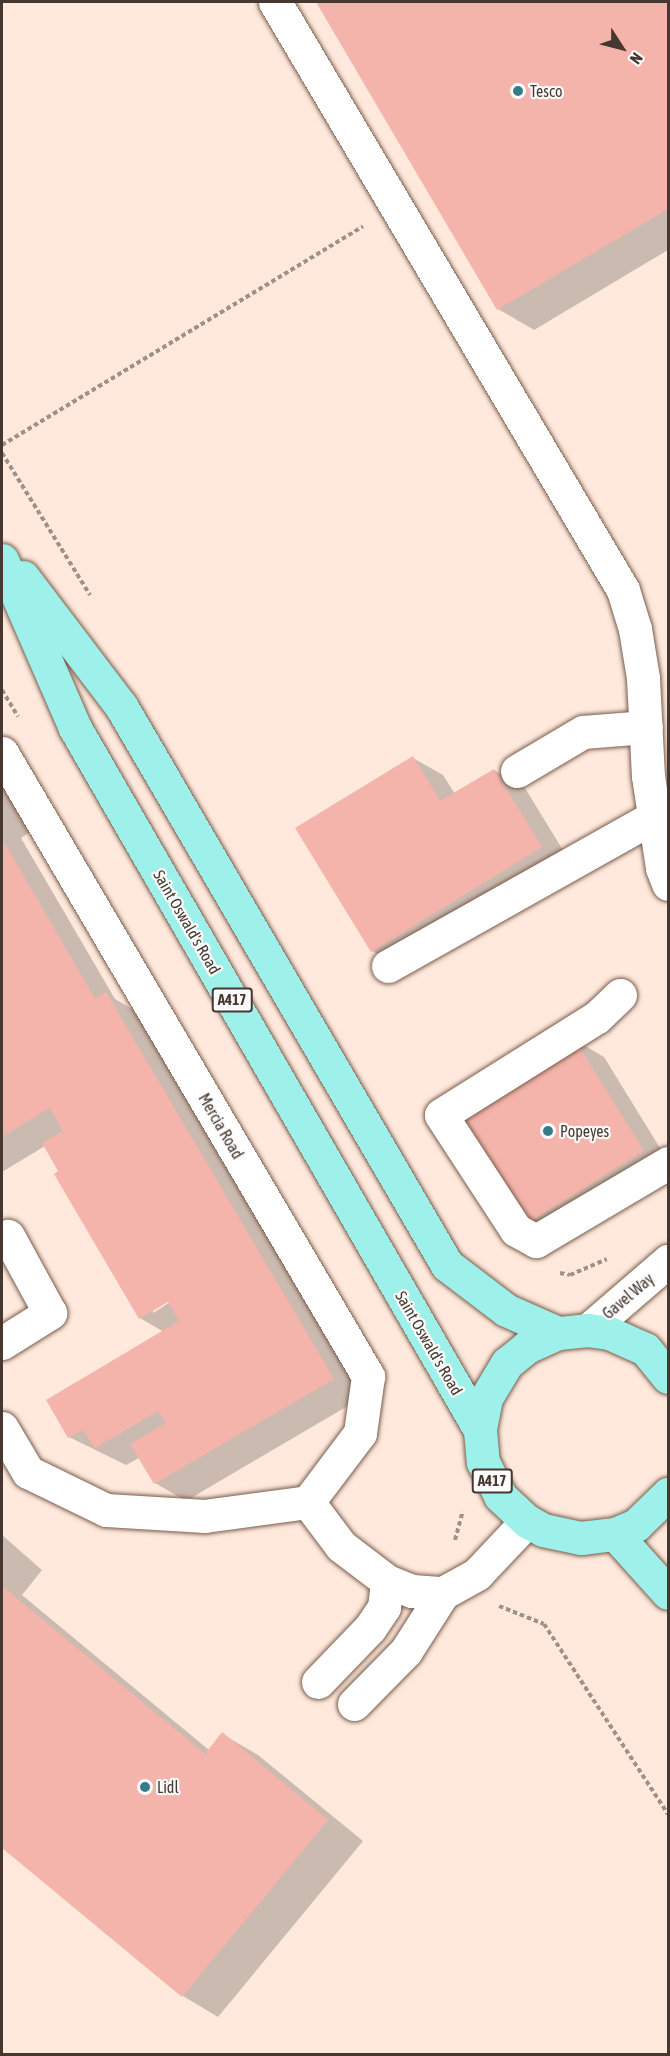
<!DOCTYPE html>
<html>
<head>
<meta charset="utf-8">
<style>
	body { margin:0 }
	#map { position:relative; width:670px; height:2056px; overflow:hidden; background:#fee9dc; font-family:"Asap Condensed",sans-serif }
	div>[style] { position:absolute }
	.shadow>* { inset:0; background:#0003 }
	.building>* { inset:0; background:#f5b4ab; transform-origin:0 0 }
	.path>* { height:4px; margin-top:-2px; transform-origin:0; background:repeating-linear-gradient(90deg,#a19085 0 4.5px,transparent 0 7.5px) }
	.roads { filter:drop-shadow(0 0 2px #7a5c4b) drop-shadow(0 0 2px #7a5c4b) }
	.minor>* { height:33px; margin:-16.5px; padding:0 16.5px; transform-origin:16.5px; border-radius:16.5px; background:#fff }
	.major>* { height:33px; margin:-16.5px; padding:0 16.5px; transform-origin:16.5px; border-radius:16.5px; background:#9ef1eb }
	.dots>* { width:16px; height:16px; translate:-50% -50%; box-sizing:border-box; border:3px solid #fbfbfb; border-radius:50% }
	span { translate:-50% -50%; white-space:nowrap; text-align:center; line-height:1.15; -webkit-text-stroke:4.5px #fbfbfb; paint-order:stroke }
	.shield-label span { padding:2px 4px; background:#fbfbfb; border:2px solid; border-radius:4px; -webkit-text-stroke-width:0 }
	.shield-label { font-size:15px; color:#463830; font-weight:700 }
	.poi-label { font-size:16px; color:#463830 }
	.left { translate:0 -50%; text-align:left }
	.street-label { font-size:16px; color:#463830 }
	.frame { position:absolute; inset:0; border:3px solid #463830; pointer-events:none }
	.north { position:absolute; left:592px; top:18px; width:60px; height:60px; -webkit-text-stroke:4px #fbfbfb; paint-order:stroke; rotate:126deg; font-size:16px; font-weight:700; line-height:24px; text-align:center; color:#463830 }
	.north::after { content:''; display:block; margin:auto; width:21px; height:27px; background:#463830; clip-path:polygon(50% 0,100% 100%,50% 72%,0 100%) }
</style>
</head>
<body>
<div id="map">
	<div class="shadow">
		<div style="clip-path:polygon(317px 2px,668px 2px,668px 250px,534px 330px,498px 309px)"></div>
		<div style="clip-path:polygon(413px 758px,443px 775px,455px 794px,494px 770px,525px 788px,572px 865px,403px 969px,372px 951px)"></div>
		<div style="clip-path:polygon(evenodd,2px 780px,30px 832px,21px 838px,115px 999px,137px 1012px,363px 1397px,186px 1501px,155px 1483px,139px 1458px,126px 1465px,69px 1437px,164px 1332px,140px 1318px,56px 1174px,61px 1171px,45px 1146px,2px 1172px,2px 780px,174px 1297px,175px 1299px,153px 1313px,153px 1309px,174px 1297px)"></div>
		<div style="clip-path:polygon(573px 1039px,604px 1057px,668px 1161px,556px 1242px,525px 1224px)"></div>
		<div style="clip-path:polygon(2px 1535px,42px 1570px,22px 1595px,209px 1750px,222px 1734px,258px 1755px,363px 1841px,218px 2017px,183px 1996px,2px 1846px)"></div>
	</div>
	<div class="building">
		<div style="clip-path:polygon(316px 2px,668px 2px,668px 209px,497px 310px)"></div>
		<div style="clip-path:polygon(413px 756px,440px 801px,494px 769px,542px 847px,371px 952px,295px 828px)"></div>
		<div style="clip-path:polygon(2px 838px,95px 999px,106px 992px,334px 1379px,154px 1484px,130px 1444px,166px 1423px,158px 1411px,95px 1448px,83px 1430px,68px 1438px,46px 1400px,179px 1321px,168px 1302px,139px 1319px,54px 1174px,58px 1171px,42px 1143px,63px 1131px,50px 1108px,2px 1137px)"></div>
		<div style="left:573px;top:1037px;width:134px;height:141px;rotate:58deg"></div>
		<div style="clip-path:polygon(2px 1586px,205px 1754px,222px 1732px,328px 1820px,182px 1997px,2px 1848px)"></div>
	</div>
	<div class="path">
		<div style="left:2px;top:445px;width:422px;rotate:-31.2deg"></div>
		<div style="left:2px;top:453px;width:167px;rotate:58.2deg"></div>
		<div style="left:2px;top:690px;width:31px;rotate:59deg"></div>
		<div style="left:560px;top:1273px;width:10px;rotate:11deg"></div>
		<div style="left:570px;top:1275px;width:40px;rotate:-23.4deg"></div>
		<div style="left:455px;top:1540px;width:30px;rotate:-75deg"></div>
		<div style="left:499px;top:1606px;width:48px;rotate:21.8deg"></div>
		<div style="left:544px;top:1624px;width:227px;rotate:56.9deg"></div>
	</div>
	<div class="roads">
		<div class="minor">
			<div style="left:275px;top:2px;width:683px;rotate:59.38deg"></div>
			<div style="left:623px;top:590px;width:41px;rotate:72.9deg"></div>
			<div style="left:635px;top:629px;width:50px;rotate:80.7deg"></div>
			<div style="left:643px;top:678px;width:98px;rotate:87.1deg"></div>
			<div style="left:648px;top:776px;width:93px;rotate:81.3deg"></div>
			<div style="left:662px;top:868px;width:17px;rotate:69deg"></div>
			<div style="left:2px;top:753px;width:723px;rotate:59.57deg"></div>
			<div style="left:368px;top:1376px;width:58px;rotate:98deg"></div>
			<div style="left:360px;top:1433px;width:86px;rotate:127deg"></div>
			<div style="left:308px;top:1502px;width:104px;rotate:172.3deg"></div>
			<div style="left:205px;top:1516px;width:99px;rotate:-176.5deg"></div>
			<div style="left:106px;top:1510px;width:87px;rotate:-154deg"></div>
			<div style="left:28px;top:1472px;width:51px;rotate:-120.6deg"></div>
			<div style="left:517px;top:771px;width:77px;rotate:-30.6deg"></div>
			<div style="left:583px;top:732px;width:63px;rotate:-4.5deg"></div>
			<div style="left:388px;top:966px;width:306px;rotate:-29.3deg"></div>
			<div style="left:620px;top:995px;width:32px;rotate:136deg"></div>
			<div style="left:597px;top:1017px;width:184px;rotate:147.9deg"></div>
			<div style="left:441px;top:1115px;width:137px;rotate:56.9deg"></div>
			<div style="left:516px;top:1230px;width:23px;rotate:29deg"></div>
			<div style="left:536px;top:1241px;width:153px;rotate:-30.6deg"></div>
			<div style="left:588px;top:1330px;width:106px;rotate:-40.8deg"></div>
			<div style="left:2px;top:1343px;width:57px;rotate:-32deg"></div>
			<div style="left:50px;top:1313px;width:88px;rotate:-118.6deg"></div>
			<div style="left:308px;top:1502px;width:55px;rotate:53.1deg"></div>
			<div style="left:341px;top:1546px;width:58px;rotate:37.3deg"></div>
			<div style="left:387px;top:1581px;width:27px;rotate:22deg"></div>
			<div style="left:412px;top:1591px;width:31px;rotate:4deg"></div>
			<div style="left:443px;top:1593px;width:39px;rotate:-29deg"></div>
			<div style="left:477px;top:1574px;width:73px;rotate:-46.7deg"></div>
			<div style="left:318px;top:1682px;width:75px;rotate:-46.1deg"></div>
			<div style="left:370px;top:1628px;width:25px;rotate:-56deg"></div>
			<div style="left:384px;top:1607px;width:26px;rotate:-83deg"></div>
			<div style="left:354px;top:1704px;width:74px;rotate:-45.5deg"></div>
			<div style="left:406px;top:1651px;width:69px;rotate:-57.5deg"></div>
		</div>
		<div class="major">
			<div style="left:2px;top:560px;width:183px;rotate:66.5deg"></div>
			<div style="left:75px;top:728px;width:810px;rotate:60.02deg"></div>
			<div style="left:23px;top:577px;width:162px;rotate:52.8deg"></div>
			<div style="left:121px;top:706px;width:647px;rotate:59.75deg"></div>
			<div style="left:447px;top:1265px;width:74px;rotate:37.3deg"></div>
			<div style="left:506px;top:1310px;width:57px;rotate:23.9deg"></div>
			<div style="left:668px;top:1377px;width:36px;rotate:-129deg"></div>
			<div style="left:645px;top:1349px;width:39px;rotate:-156deg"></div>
			<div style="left:609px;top:1333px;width:21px;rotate:-172deg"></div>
			<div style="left:588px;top:1330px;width:30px;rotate:174deg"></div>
			<div style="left:558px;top:1333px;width:34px;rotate:156deg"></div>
			<div style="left:527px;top:1347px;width:26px;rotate:141deg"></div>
			<div style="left:507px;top:1363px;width:41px;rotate:121deg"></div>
			<div style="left:486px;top:1398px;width:33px;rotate:101deg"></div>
			<div style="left:480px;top:1430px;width:32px;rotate:85deg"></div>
			<div style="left:483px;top:1462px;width:38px;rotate:63deg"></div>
			<div style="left:500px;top:1496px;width:37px;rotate:43deg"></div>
			<div style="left:527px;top:1521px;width:18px;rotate:29deg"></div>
			<div style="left:543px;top:1530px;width:39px;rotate:12deg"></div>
			<div style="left:581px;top:1538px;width:34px;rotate:-7deg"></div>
			<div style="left:615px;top:1534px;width:23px;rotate:-23deg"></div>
			<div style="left:636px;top:1525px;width:45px;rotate:-44.1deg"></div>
			<div style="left:615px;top:1534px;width:79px;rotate:48.1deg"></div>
		</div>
	</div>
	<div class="dots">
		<div style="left:518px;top:91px;background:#377a8a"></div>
		<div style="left:548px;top:1131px;background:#377a8a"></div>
		<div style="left:145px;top:1787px;background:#377a8a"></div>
	</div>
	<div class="shield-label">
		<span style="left:232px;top:1000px">A417</span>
		<span style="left:492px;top:1481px">A417</span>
	</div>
	<div class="poi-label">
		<span class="left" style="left:530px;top:91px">Tesco</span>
		<span class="left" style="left:560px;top:1131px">Popeyes</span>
		<span class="left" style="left:157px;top:1787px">Lidl</span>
	</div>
	<div class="street-label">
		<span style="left:187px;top:922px;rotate:60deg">Saint Oswald's Road</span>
		<span style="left:221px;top:1126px;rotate:60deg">Mercia Road</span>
		<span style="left:628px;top:1296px;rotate:-40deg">Gavel Way</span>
		<span style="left:429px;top:1343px;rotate:60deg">Saint Oswald's Road</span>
	</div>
	<div class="frame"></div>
	<div class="north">N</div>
</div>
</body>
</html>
